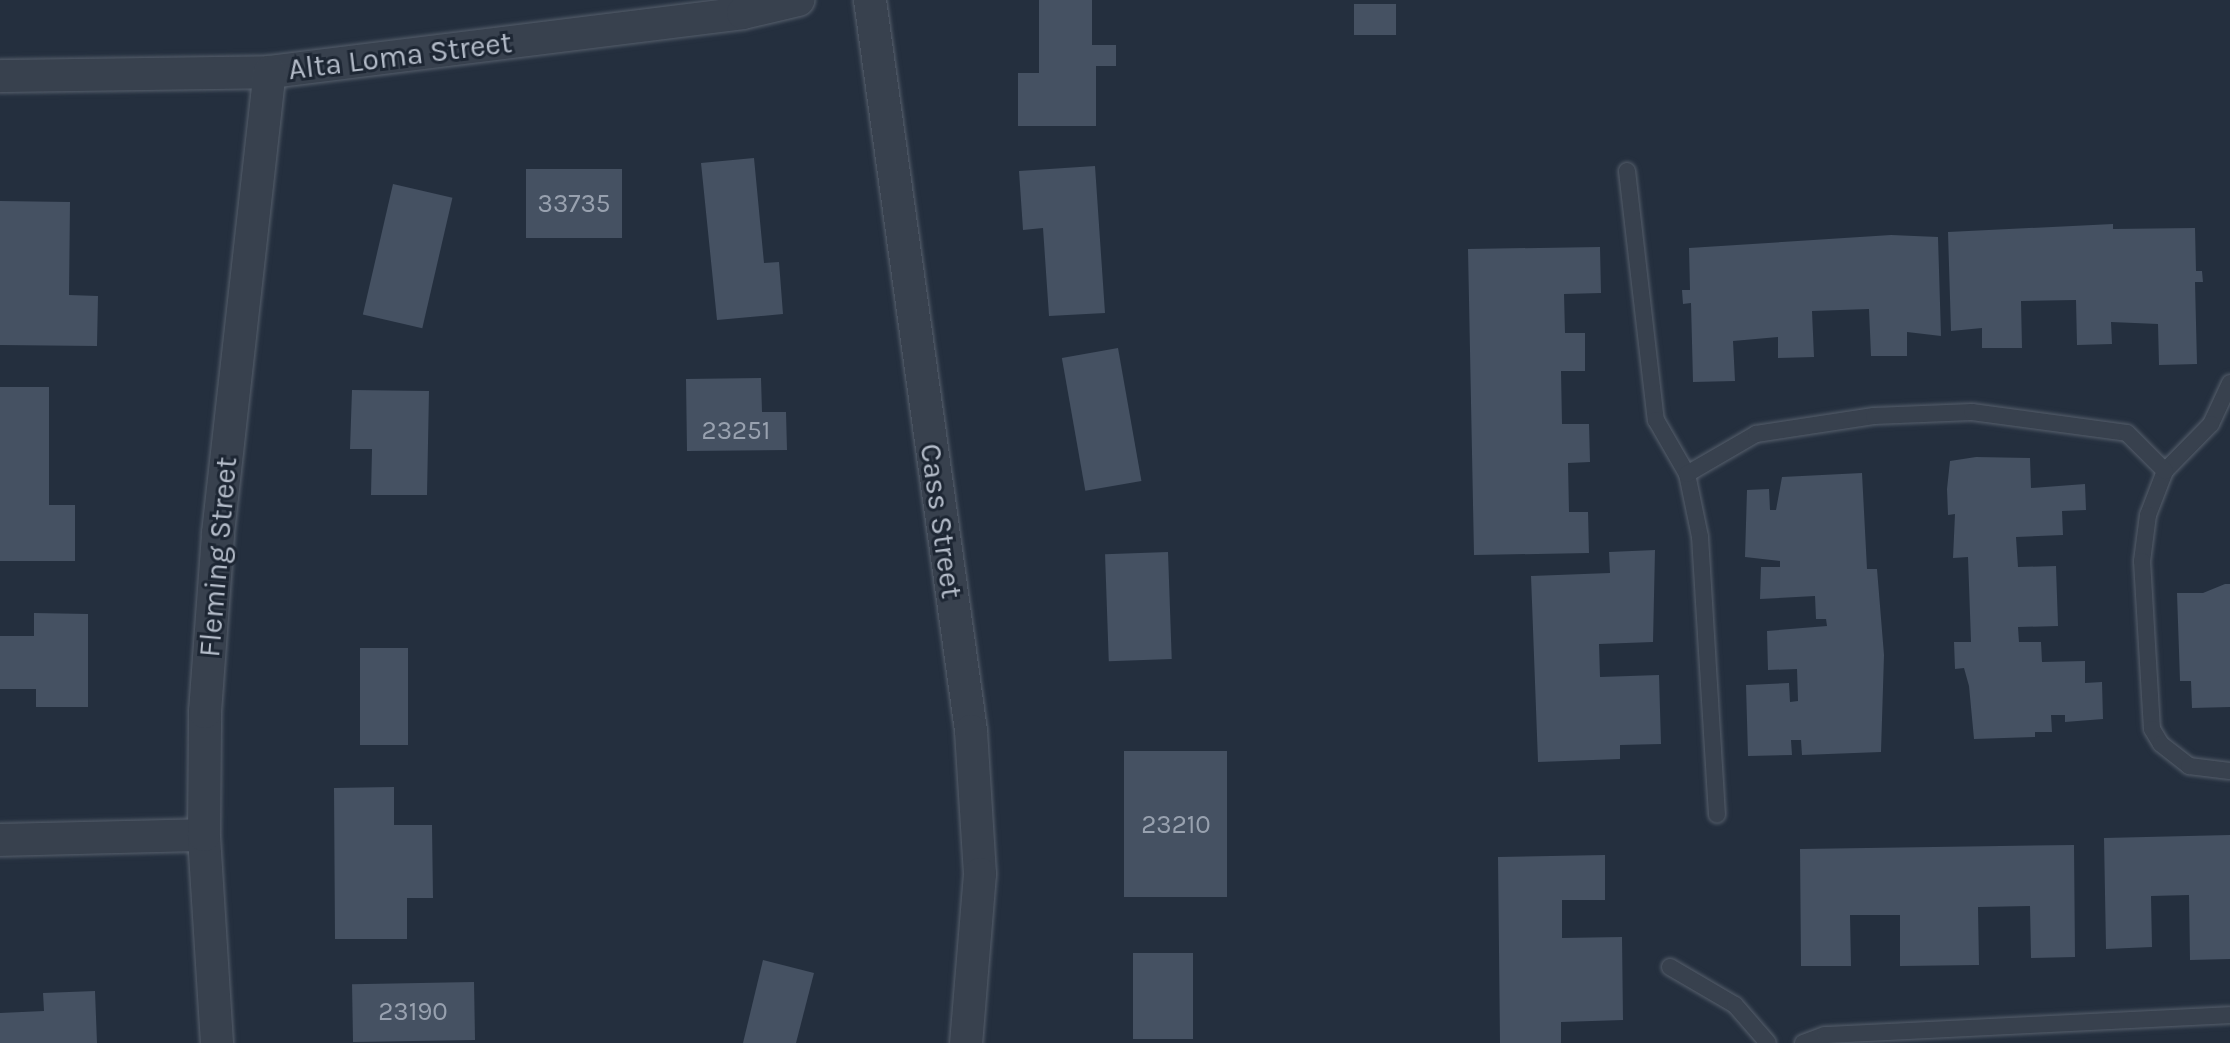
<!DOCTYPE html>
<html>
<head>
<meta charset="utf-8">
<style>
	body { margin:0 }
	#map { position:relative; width:2230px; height:1043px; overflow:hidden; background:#242f3e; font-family:Karla,sans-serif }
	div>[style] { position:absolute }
	.building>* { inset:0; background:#455162; transform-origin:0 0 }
	.roads { filter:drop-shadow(0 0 2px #565f6c) drop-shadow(0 0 2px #565f6c) }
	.service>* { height:16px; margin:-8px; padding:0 8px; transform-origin:8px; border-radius:8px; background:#38414e }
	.minor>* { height:32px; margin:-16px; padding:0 16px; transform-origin:16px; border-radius:16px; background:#38414e }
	span { translate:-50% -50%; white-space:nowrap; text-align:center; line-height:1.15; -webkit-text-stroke:6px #1d2633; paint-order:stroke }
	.number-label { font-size:26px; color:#98a1af }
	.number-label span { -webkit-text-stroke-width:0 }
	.street-label { font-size:30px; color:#b4bcc9 }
</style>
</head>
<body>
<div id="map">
	<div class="building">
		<div style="clip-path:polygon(1039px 0,1092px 0,1092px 45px,1116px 45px,1116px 66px,1096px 66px,1096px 126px,1018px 126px,1018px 73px,1039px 73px)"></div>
		<div style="left:1354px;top:4px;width:42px;height:31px"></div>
		<div style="clip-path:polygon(754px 158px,764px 263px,779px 262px,783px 314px,717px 320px,701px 163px)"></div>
		<div style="clip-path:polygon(1095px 166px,1105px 313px,1049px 316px,1043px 228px,1023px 230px,1019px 171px)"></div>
		<div style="left:526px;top:169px;width:96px;height:69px"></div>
		<div style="left:393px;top:184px;width:61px;height:134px;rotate:13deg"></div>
		<div style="clip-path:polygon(0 201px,70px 202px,69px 295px,98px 296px,97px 346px,0 345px)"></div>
		<div style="clip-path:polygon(2113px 224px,2113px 229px,2195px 228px,2196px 271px,2202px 271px,2203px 282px,2195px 282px,2197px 364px,2159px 365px,2158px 324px,2111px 322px,2112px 344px,2077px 345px,2076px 300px,2021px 301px,2022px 348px,1982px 348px,1982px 328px,1951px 331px,1948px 232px)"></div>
		<div style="clip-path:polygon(1891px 235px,1938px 237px,1941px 336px,1907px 332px,1907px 356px,1871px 356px,1869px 309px,1812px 311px,1814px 357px,1778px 358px,1778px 337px,1733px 341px,1735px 381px,1693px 382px,1691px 303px,1683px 304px,1682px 290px,1690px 290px,1689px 248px)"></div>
		<div style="clip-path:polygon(1600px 247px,1601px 293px,1564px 294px,1565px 333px,1585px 333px,1585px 371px,1561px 371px,1562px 424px,1589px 424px,1590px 462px,1568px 463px,1569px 512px,1588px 512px,1589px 553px,1474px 555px,1468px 249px)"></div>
		<div style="left:1118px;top:348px;width:135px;height:57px;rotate:80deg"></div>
		<div style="clip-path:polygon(761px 378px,762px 412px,786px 412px,787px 450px,687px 451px,686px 379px)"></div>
		<div style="clip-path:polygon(0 387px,49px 387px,49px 505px,75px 505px,75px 561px,0 561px)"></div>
		<div style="clip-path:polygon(352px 390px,429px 391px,427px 495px,371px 495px,372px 449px,350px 449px)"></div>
		<div style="clip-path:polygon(1976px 457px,2030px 458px,2031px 488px,2085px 484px,2086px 510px,2062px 511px,2063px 535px,2016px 537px,2018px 567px,2056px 566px,2058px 626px,2018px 627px,2019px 642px,2041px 642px,2042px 662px,2085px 661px,2085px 683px,2102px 682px,2103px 719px,2065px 722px,2065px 715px,2051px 715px,2052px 732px,2035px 732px,2035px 737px,1974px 739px,1969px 686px,1964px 668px,1955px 669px,1954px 642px,1971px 642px,1968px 557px,1953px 558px,1955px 514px,1948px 515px,1947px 489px,1950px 461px)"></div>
		<div style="clip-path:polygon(1862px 473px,1867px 569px,1877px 569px,1884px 655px,1881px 752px,1802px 755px,1801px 740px,1791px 740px,1792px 755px,1748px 756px,1746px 685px,1789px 683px,1790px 702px,1798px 701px,1797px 669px,1768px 670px,1767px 631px,1827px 626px,1826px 619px,1816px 619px,1815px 596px,1760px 599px,1761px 567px,1780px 567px,1780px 561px,1745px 557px,1747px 490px,1769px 489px,1770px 510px,1776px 510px,1782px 477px)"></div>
		<div style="clip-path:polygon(1655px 550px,1653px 642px,1599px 644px,1600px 677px,1659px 675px,1661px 744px,1620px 745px,1620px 759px,1538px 762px,1531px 576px,1610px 573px,1609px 552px)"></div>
		<div style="left:1168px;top:552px;width:107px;height:63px;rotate:88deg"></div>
		<div style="clip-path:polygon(2225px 584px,2230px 584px,2230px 707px,2192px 708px,2191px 681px,2180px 681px,2177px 593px,2203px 593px)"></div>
		<div style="clip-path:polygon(34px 613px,88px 614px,88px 707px,36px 707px,36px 689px,0 689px,0 636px,34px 636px)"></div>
		<div style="left:360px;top:648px;width:48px;height:97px"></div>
		<div style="left:1227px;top:751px;width:146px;height:103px;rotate:90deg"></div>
		<div style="clip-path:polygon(394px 787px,394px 825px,432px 825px,433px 898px,407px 898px,407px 939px,335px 939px,334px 788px)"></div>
		<div style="clip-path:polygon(2230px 835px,2230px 959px,2190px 960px,2189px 895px,2151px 896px,2152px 947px,2106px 949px,2104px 838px)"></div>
		<div style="clip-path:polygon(2074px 845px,2075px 957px,2031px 958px,2030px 906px,1978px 907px,1979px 965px,1900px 966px,1900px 915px,1850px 915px,1851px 966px,1801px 966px,1800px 849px)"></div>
		<div style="clip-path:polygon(1605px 855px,1605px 900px,1562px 900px,1562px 938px,1622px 937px,1623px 1020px,1561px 1022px,1561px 1043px,1500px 1043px,1498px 857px)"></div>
		<div style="left:1133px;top:953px;width:60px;height:86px"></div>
		<div style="clip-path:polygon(763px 960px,814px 973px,796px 1043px,743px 1043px)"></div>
		<div style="left:474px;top:982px;width:58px;height:122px;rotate:89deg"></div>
		<div style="clip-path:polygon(95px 991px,97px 1043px,0 1043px,0 1013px,44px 1011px,43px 993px)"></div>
	</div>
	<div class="roads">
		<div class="service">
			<div style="left:1627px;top:171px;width:251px;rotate:83.4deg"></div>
			<div style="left:1656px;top:420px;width:62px;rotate:60.1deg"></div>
			<div style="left:1687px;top:474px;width:64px;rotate:78.3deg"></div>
			<div style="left:1700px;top:537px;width:278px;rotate:86.5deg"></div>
			<div style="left:2230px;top:383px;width:45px;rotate:114.9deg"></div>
			<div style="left:2211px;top:424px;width:66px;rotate:134.4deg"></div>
			<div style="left:2165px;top:471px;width:47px;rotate:111.1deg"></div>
			<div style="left:2148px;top:515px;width:46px;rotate:97.4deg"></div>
			<div style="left:2142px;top:561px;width:168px;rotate:86.6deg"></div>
			<div style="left:2152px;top:729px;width:17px;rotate:59deg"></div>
			<div style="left:2161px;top:744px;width:36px;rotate:38deg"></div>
			<div style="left:2189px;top:766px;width:41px;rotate:7deg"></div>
			<div style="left:1687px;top:474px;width:80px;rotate:-30.1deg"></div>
			<div style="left:1756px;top:434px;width:119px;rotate:-8.7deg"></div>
			<div style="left:1874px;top:416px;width:98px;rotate:-2.3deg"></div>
			<div style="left:1972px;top:412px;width:156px;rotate:7.7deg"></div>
			<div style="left:2127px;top:433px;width:54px;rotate:45deg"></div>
			<div style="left:1670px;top:967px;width:75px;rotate:30.3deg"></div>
			<div style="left:1735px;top:1005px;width:50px;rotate:49deg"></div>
			<div style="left:1803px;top:1043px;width:23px;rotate:-20deg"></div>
			<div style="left:1825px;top:1035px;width:405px;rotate:-2.8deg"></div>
		</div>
		<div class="minor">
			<div style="left:870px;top:0;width:738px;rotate:82.13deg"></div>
			<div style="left:971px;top:731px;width:143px;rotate:86.4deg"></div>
			<div style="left:980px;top:874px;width:170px;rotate:94.7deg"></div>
			<div style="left:0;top:76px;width:270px;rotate:-0.8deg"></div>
			<div style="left:270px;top:72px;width:477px;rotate:-7.1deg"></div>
			<div style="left:743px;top:13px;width:57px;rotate:-13.3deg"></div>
			<div style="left:0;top:840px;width:204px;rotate:-1.4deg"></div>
			<div style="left:217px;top:1043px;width:208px;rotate:-93.6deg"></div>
			<div style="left:204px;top:835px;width:123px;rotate:-89.5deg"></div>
			<div style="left:205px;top:712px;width:179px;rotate:-85.8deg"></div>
			<div style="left:218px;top:533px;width:464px;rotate:-83.6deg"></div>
		</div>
	</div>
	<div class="number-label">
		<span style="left:574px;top:204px">33735</span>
		<span style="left:736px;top:431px">23251</span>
		<span style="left:1176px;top:825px">23210</span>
		<span style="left:413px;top:1012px">23190</span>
	</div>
	<div class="street-label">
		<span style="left:400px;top:56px;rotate:-7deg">Alta Loma Street</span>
		<span style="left:941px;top:521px;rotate:82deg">Cass Street</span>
		<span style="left:218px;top:557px;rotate:-85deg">Fleming Street</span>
	</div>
</div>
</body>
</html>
